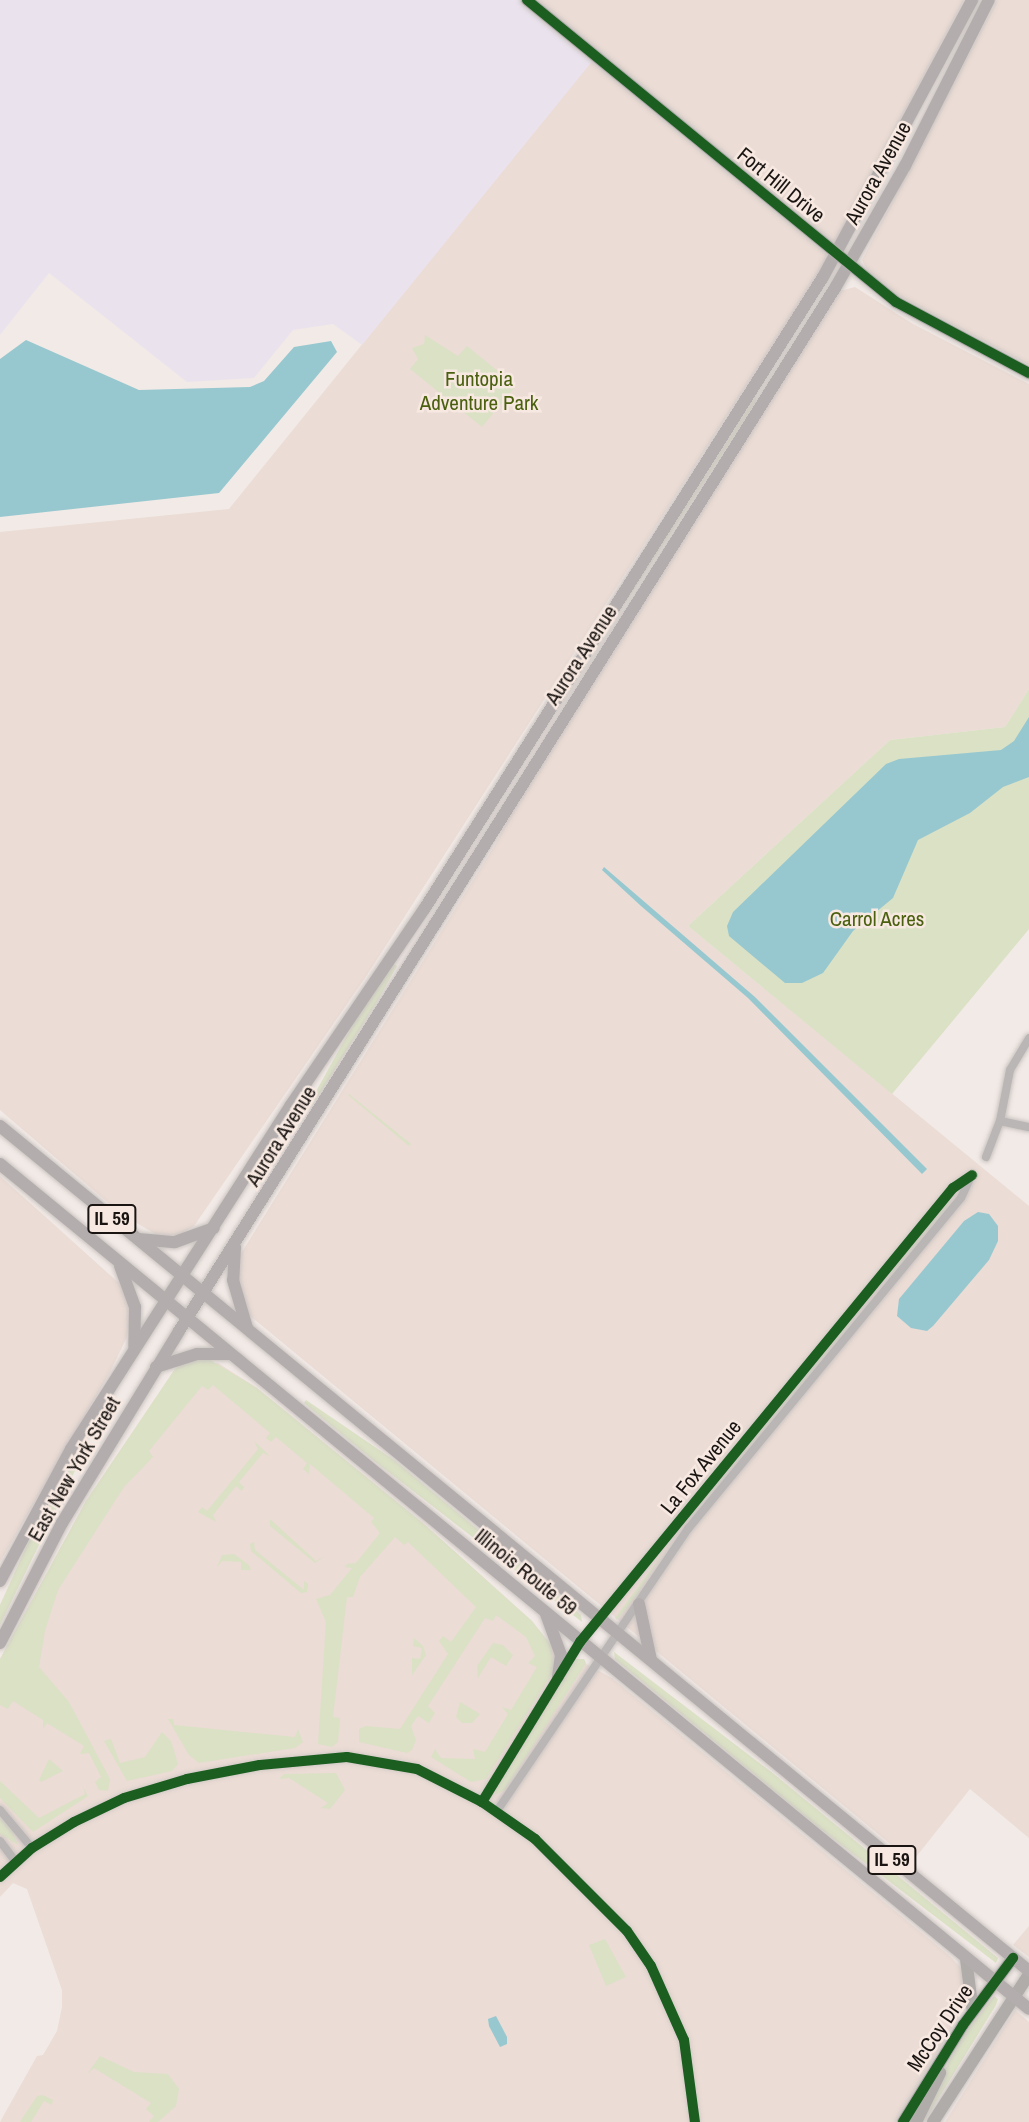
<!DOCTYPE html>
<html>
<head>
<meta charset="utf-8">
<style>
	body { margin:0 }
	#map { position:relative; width:1029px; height:2122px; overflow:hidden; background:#f2eae6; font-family:"Archivo Narrow",sans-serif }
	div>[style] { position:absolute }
	.built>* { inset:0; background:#ebdcd5 }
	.industrial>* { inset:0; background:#eae3ee }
	.green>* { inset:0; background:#dbe1c5 }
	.water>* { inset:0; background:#97c8d0 }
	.roads { filter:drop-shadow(0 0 2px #cac4c1) drop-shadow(0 0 2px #cac4c1) }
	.street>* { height:8px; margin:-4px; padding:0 4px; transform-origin:4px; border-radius:4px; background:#b9b6b5 }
	.secondary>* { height:12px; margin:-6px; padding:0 6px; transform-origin:6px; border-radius:6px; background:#afacaa }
	.primary>* { height:12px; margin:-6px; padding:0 6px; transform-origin:6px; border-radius:6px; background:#b3aead }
	.cycleway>* { height:10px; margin:-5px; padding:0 5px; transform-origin:5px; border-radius:5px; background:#1b5e20 }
	span { translate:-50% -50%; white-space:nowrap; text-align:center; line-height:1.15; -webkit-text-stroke:5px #f7e9e1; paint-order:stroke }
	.shield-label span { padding:2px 5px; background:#f7e9e1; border:2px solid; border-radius:5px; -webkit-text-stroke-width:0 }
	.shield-label { font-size:19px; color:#1a1512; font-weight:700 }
	.street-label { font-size:21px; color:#1a1512 }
	.park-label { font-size:21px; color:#4a600f }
</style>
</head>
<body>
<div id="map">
	<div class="built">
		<div style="clip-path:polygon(535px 0,964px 0,820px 271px,367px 975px,194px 1226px,179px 1235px,157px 1235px,120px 1213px,0 1110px,0 532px,229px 509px,593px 59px)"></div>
		<div style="clip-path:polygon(997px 0,1029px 0,1029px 365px,899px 296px,867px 270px,862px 260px)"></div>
		<div style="clip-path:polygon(855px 287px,913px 324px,1029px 384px,1029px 689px,1005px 727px,890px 740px,688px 926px,1029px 1206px,1029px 1838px,970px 1789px,912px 1862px,243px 1310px,232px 1268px,495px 845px,523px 790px,840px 291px)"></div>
		<div style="clip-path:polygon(0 1176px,120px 1284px,131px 1310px,127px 1337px,110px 1372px,0 1562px)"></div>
		<div style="clip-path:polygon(218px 1363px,257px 1388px,424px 1524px,532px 1621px,551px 1645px,612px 1678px,950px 1956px,962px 1969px,967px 2003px,897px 2122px,0 2122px,37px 2056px,43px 2055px,57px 2031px,62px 2007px,62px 1990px,27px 1889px,13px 1883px,0 1897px,0 1659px,86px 1501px,175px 1369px)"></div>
		<div style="clip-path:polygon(1029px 1926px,1029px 1957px,1013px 1945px)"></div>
		<div style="clip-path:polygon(1015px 2010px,1029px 2022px,1029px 2122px,945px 2122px)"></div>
	</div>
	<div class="industrial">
		<div style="clip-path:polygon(0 0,535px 0,594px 59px,362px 345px,333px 324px,293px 330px,254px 378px,187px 382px,49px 273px,0 335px)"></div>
	</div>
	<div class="green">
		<div style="clip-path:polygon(425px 335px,458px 356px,467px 346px,516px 386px,482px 427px,410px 369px,418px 359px,412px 348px,424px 344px)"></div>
		<div style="clip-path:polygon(756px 396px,756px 402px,625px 604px,624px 603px)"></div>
		<div style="clip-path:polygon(1029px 689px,1029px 929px,892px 1094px,688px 926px,890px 740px,1005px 727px)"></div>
		<div style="clip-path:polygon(394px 964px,397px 966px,378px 1000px,312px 1106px,309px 1104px,355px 1021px)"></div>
		<div style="clip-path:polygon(349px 1094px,411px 1144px,409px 1146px,348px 1095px)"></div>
		<div style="clip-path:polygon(947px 1200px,952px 1204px,884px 1286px,902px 1255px)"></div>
		<div style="clip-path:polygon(848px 1321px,852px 1325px,689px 1522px,690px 1518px)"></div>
		<div style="clip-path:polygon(207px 1358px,257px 1388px,424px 1524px,532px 1621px,551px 1645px,554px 1670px,486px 1779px,471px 1782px,431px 1757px,435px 1749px,441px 1758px,475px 1759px,473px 1749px,485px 1752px,508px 1714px,502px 1707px,511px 1710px,537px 1667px,528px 1663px,535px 1656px,526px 1637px,496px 1615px,493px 1621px,485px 1618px,428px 1706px,435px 1713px,429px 1723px,418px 1716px,411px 1726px,416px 1740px,412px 1750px,407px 1753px,359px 1742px,359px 1729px,366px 1726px,400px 1729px,448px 1654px,439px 1641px,443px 1636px,451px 1642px,476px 1607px,408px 1542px,404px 1545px,395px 1537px,360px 1577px,353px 1597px,347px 1597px,333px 1717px,340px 1718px,338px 1742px,332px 1747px,318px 1744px,326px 1622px,316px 1599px,330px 1595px,352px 1568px,345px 1567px,347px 1564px,356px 1563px,380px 1533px,371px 1522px,374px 1518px,310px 1464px,309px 1474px,303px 1469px,307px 1463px,276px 1437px,271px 1442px,266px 1438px,270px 1433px,213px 1385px,208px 1390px,202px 1386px,149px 1451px,153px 1457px,124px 1487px,58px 1590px,45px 1631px,39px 1667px,69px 1702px,110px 1779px,108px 1791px,99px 1790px,95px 1782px,101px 1777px,89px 1753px,80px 1754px,84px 1746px,47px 1723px,43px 1729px,43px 1720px,13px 1701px,8px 1709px,0 1705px,0 1659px,86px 1501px,175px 1369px,188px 1360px)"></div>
		<div style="clip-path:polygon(306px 1400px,394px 1460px,581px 1615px,582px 1622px,373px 1460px,304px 1403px)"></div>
		<div style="clip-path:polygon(254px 1441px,270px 1456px,263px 1453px,239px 1482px,244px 1487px,242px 1491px,236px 1486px,213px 1515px,216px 1522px,198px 1512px,202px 1507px,207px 1511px,258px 1449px)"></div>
		<div style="clip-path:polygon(85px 1442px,88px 1444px,0 1625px,0 1605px,28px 1543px)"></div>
		<div style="clip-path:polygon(270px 1519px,316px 1561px,325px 1556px,315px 1563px,270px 1526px)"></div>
		<div style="clip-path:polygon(254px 1542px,255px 1550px,304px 1590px,304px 1581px,308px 1584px,307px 1592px,301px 1593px,251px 1551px,250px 1544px)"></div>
		<div style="clip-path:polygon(665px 1550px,635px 1598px,617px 1620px,615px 1618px)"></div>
		<div style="clip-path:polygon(234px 1554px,249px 1565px,251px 1570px,241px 1570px,241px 1562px,222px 1561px,217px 1567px,222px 1555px)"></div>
		<div style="clip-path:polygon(414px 1638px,423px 1646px,426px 1655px,412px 1675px,412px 1658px,420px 1659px,422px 1648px,413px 1646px)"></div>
		<div style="clip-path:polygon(493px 1643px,503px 1645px,513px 1655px,506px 1666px,491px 1657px,478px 1678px,477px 1666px)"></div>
		<div style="clip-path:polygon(614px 1652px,774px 1774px,998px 1958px,996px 1963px,818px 1827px,615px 1659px)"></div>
		<div style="clip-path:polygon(576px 1659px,584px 1659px,586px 1663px,505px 1790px,495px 1795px,498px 1783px)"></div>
		<div style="clip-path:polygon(460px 1702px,480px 1714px,472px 1723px,462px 1723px,456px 1717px)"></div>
		<div style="clip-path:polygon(168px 1719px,173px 1719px,174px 1725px,295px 1737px,298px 1729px,303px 1742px,295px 1748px,199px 1763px,189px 1755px)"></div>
		<div style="clip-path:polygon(162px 1732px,171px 1741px,178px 1764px,172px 1771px,127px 1781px,104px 1741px,111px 1739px,120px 1763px,145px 1757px)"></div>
		<div style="clip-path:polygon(49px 1759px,63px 1771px,41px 1782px,39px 1780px)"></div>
		<div style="clip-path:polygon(336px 1773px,345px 1790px,330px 1809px,321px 1808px,328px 1803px,289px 1778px,279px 1779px,284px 1774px)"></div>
		<div style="clip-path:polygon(0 1781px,39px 1818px,85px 1794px,83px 1787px,88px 1796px,33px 1832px,0 1798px)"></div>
		<div style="clip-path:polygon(0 1818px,12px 1831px,18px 1845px,0 1834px)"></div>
		<div style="clip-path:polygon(605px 1939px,626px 1977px,606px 1986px,589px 1945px)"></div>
		<div style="clip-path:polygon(994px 1996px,998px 1999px,996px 2005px,924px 2122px,919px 2122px,961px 2037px)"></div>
		<div style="clip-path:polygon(100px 2056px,134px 2072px,168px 2074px,179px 2089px,176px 2106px,158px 2122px,149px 2122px,154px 2116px,146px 2109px,151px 2103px,94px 2068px,87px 2074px)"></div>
		<div style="clip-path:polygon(43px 2095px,53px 2100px,52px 2105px,44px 2101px,31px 2122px,20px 2122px,37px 2096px)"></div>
	</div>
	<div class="water">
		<div style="clip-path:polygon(26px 340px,139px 390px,250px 387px,264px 381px,294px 347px,331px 341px,337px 352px,219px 493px,0 517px,0 359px)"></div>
		<div style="clip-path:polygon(1029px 717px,1029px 777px,1003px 787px,970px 813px,918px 840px,893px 898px,853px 931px,823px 973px,802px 983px,785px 983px,729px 936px,727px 926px,733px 912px,886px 764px,899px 759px,1001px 750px,1014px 741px)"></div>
		<div style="clip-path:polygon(604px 867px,755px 997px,927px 1169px,922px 1174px,748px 998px,641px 906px,602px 870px)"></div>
		<div style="clip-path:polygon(978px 1212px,989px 1214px,998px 1226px,998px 1241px,989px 1260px,933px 1326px,927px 1331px,911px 1328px,897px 1316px,899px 1299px,964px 1221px)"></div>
		<div style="clip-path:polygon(496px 2016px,507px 2037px,507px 2044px,500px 2047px,489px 2026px,488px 2019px)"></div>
	</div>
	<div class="roads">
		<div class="street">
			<div style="left:1000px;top:1121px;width:30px;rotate:12deg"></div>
			<div style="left:986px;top:1157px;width:39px;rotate:-69deg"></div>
			<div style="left:1000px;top:1121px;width:52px;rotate:-78.9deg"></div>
			<div style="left:1010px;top:1070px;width:37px;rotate:-59deg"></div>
			<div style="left:482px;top:1802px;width:188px;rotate:-58.5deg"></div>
			<div style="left:580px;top:1642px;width:588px;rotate:-50.59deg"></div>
			<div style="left:953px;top:1188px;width:23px;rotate:-34deg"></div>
			<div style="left:0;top:1810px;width:50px;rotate:49.9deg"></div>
			<div style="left:497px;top:1811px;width:341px;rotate:-55.9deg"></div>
			<div style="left:688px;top:1529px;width:429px;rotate:-50.5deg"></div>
			<div style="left:961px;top:1198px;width:23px;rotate:-65deg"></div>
			<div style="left:0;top:1841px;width:26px;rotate:53deg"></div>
			<div style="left:0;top:1877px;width:43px;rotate:-42.2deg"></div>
			<div style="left:32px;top:1848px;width:49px;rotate:-31.8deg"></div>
			<div style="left:74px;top:1822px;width:55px;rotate:-25.6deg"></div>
			<div style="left:124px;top:1798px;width:66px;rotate:-16.8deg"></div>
			<div style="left:187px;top:1779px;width:74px;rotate:-10.9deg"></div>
			<div style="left:260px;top:1765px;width:87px;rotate:-5.3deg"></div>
			<div style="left:347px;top:1757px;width:71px;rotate:9.7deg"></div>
			<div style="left:417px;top:1769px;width:73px;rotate:26.9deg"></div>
			<div style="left:482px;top:1802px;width:65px;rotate:34.9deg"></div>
			<div style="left:535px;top:1839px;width:130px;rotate:45deg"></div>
			<div style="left:627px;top:1931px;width:42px;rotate:55.6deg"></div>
			<div style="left:651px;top:1966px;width:81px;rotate:66deg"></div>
			<div style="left:684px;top:2040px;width:83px;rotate:82.4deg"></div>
		</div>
		<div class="secondary">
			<div style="left:527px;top:0;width:477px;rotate:39.3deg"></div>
			<div style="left:896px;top:302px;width:151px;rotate:28.1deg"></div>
			<div style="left:966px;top:1959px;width:53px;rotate:82.5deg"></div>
			<div style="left:903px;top:2122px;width:114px;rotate:-58.3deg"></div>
			<div style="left:963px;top:2025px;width:84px;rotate:-53.3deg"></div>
			<div style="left:916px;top:2122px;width:55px;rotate:-63.9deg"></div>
			<div style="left:933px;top:2122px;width:176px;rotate:-57deg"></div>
		</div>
		<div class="primary">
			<div style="left:0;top:1126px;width:1331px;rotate:39.39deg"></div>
			<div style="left:0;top:1164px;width:1331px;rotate:39.39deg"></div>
			<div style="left:138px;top:1239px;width:37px;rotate:5deg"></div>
			<div style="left:175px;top:1242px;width:41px;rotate:-19.7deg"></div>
			<div style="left:235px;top:1247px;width:33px;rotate:93deg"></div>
			<div style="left:233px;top:1280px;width:50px;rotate:73.7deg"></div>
			<div style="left:120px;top:1266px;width:44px;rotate:69.9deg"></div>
			<div style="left:135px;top:1307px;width:39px;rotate:91deg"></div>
			<div style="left:156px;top:1367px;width:43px;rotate:-17.6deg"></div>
			<div style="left:197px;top:1354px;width:31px"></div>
			<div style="left:0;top:1581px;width:150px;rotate:-61.7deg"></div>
			<div style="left:71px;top:1449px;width:408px;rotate:-57.4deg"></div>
			<div style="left:291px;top:1105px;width:238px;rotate:-55.8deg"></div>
			<div style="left:425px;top:908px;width:746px;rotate:-57.76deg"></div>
			<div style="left:823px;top:277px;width:315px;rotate:-61.7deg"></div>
			<div style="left:639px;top:1604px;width:57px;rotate:77.9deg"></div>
			<div style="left:546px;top:1614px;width:44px;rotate:69.9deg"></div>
			<div style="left:561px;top:1655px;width:22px;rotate:98deg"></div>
			<div style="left:0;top:1643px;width:135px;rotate:-62.7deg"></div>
			<div style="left:62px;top:1523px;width:225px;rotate:-58.6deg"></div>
			<div style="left:179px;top:1331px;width:1232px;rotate:-57.83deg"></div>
			<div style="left:835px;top:288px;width:141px;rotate:-60.2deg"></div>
			<div style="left:905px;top:166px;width:186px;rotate:-63.2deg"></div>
		</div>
	</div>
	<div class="cycleway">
		<div style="left:527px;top:0;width:477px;rotate:39.3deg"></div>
		<div style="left:896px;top:302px;width:151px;rotate:28.1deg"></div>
		<div style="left:482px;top:1802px;width:188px;rotate:-58.5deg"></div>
		<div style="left:580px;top:1642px;width:588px;rotate:-50.59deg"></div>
		<div style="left:953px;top:1188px;width:23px;rotate:-34deg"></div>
		<div style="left:0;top:1877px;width:43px;rotate:-42.2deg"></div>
		<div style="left:32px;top:1848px;width:49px;rotate:-31.8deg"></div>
		<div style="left:74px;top:1822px;width:55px;rotate:-25.6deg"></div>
		<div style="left:124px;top:1798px;width:66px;rotate:-16.8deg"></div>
		<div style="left:187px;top:1779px;width:74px;rotate:-10.9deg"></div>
		<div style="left:260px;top:1765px;width:87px;rotate:-5.3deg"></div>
		<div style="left:347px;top:1757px;width:71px;rotate:9.7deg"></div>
		<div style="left:417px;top:1769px;width:73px;rotate:26.9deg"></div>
		<div style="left:482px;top:1802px;width:65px;rotate:34.9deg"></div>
		<div style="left:535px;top:1839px;width:130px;rotate:45deg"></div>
		<div style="left:627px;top:1931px;width:42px;rotate:55.6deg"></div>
		<div style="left:651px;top:1966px;width:81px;rotate:66deg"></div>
		<div style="left:684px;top:2040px;width:83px;rotate:82.4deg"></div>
		<div style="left:903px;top:2122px;width:114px;rotate:-58.3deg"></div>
		<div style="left:963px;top:2025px;width:84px;rotate:-53.3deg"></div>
	</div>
	<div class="shield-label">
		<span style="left:112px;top:1219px">IL 59</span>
		<span style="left:892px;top:1860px">IL 59</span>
	</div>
	<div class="street-label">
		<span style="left:878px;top:173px;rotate:-61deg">Aurora Avenue</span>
		<span style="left:781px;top:185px;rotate:39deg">Fort Hill Drive</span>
		<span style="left:581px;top:655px;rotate:-57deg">Aurora Avenue</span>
		<span style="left:281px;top:1136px;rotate:-58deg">Aurora Avenue</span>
		<span style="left:701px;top:1467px;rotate:-51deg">La Fox Avenue</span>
		<span style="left:74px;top:1469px;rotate:-60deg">East New York Street</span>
		<span style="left:526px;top:1572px;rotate:39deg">Illinois Route 59</span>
		<span style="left:940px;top:2028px;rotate:-56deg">McCoy Drive</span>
	</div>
	<div class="park-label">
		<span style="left:479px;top:391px">Funtopia<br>Adventure Park</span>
		<span style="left:877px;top:919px">Carrol Acres</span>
	</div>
</div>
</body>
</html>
